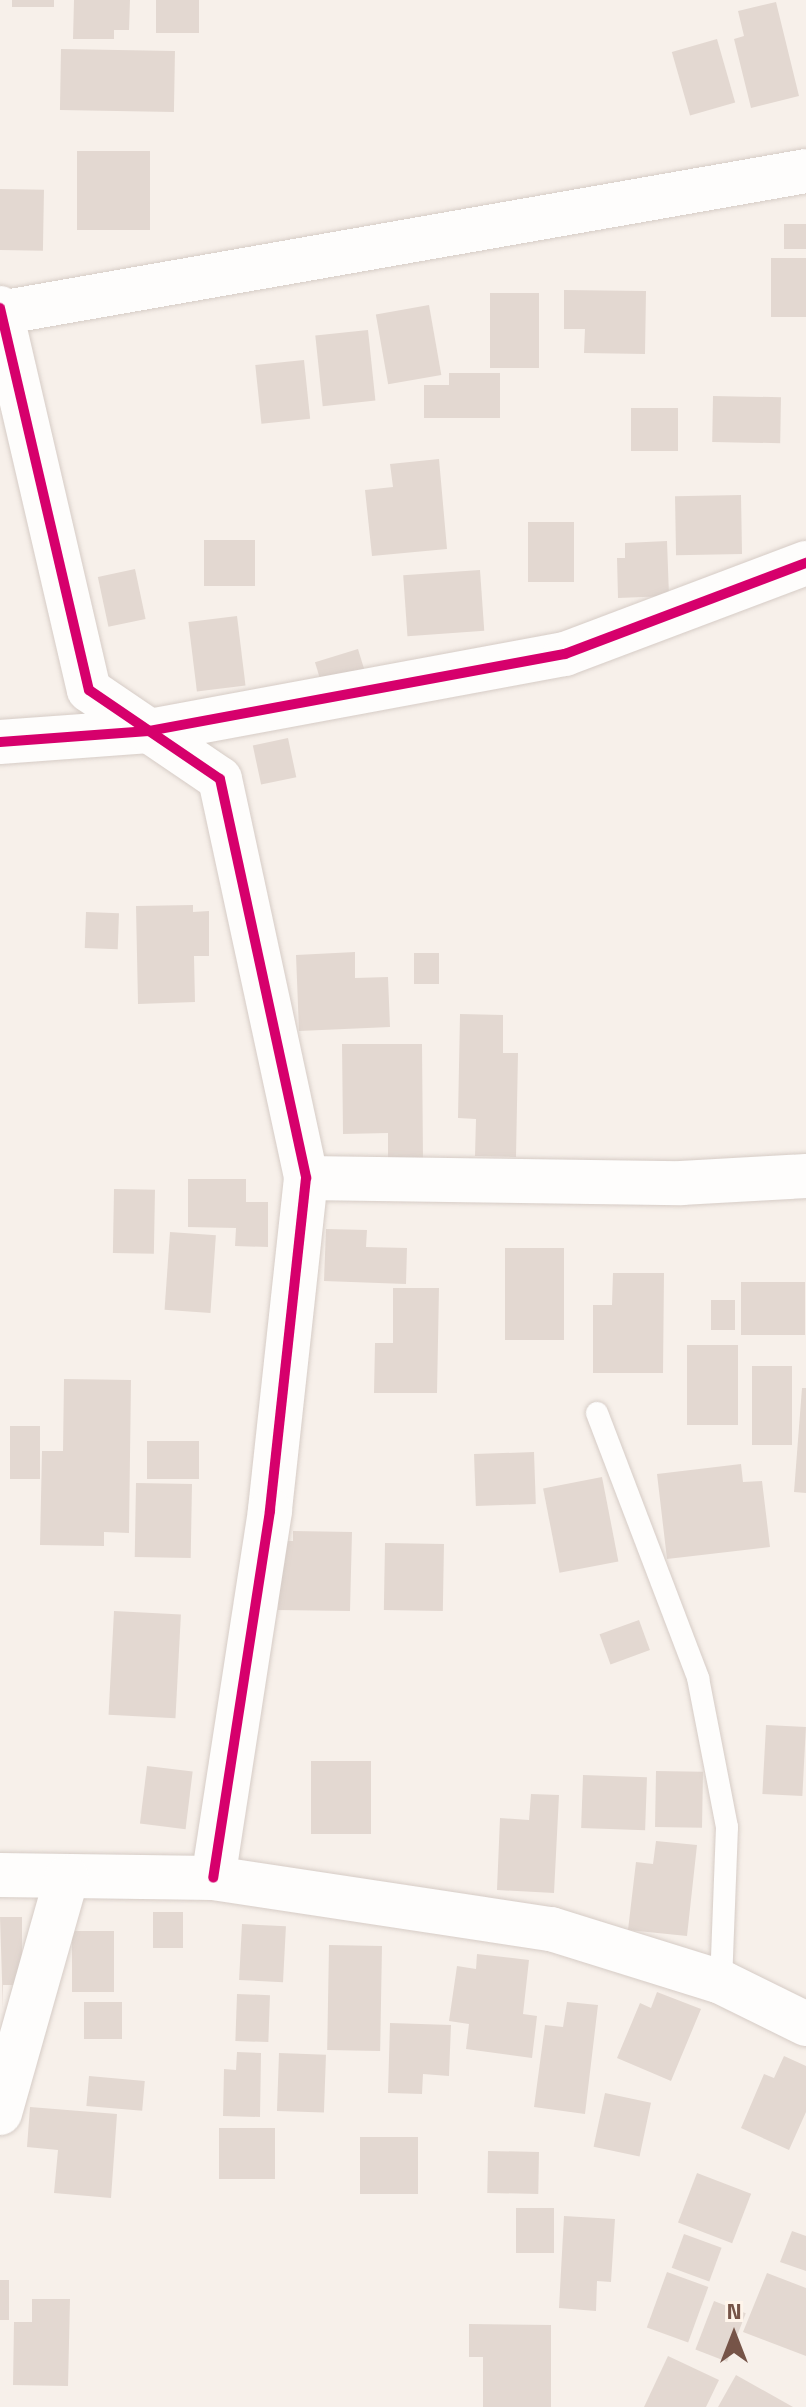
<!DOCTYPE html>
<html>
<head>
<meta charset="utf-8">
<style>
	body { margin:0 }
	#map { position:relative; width:806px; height:2407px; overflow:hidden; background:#f7f0ea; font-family:"Titillium Web",sans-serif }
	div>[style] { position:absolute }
	.building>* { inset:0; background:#e3d8d1; transform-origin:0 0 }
	.roads { filter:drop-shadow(0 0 2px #d6ccc6) drop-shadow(0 0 2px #d6ccc6) }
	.service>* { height:22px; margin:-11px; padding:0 11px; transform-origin:11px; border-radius:11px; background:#fefdfc }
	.minor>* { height:44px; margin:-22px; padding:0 22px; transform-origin:22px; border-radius:22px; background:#fefdfc }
	.cycleway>* { height:10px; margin:-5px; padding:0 5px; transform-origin:5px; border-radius:5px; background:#d6006c }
	span { translate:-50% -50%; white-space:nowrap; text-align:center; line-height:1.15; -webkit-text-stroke:8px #fff5eb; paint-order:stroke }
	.north { position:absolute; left:694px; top:2295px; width:80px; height:80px; -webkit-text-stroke:6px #fff5eb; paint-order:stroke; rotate:0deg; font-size:22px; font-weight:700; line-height:32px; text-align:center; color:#765448 }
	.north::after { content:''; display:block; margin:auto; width:28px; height:36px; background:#765448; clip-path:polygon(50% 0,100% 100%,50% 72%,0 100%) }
</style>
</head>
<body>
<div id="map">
	<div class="building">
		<div style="left:12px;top:0;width:42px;height:7px"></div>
		<div style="clip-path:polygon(74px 0,130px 0,129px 30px,114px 30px,114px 39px,73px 39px)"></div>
		<div style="left:156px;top:0;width:43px;height:33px"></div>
		<div style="clip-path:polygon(776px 2px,799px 96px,751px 108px,734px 39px,744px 36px,738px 11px)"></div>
		<div style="left:717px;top:39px;width:66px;height:47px;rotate:74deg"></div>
		<div style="left:61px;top:49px;width:114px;height:61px;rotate:1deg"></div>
		<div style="left:77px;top:151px;width:73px;height:79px"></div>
		<div style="left:0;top:189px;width:44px;height:61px;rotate:1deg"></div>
		<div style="left:784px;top:224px;width:22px;height:25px"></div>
		<div style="left:771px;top:258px;width:35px;height:59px"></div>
		<div style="clip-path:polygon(564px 290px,646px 291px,645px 354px,584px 353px,585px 329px,564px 329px)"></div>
		<div style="left:490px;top:293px;width:49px;height:75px"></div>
		<div style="left:429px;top:305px;width:71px;height:54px;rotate:80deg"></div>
		<div style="left:368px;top:330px;width:71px;height:53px;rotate:84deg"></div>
		<div style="left:304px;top:360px;width:59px;height:49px;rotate:84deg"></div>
		<div style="clip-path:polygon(449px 373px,500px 373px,500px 418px,424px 418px,424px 385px,449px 385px)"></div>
		<div style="left:713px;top:396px;width:68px;height:46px;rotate:1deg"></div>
		<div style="left:631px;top:408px;width:47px;height:43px"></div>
		<div style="clip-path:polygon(439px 459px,447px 549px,372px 556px,365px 490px,393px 487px,390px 464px)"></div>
		<div style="left:741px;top:495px;width:59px;height:66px;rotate:89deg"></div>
		<div style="left:574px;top:522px;width:60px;height:46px;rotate:90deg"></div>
		<div style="left:204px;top:540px;width:51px;height:46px"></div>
		<div style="clip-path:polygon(667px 541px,669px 596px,618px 598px,617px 558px,625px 558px,625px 543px)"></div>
		<div style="left:135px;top:569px;width:51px;height:38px;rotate:78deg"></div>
		<div style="left:480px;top:570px;width:61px;height:77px;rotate:86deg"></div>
		<div style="left:237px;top:616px;width:70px;height:49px;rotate:83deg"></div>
		<div style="left:358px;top:649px;width:31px;height:45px;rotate:73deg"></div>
		<div style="left:288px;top:738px;width:40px;height:36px;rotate:78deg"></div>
		<div style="clip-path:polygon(193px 905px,193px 912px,209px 911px,209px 956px,194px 956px,195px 1002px,138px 1004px,136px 906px)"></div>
		<div style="left:86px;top:912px;width:33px;height:36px;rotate:2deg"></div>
		<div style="clip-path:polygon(355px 952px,355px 978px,388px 977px,390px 1027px,299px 1031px,296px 955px)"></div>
		<div style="left:414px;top:953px;width:25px;height:31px"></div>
		<div style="clip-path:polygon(460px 1014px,503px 1015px,503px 1053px,518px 1053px,516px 1157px,475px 1156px,476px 1119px,458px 1118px)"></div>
		<div style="clip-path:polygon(342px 1044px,422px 1044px,423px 1160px,388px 1161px,388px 1133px,343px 1134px)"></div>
		<div style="clip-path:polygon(188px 1179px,246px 1179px,246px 1202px,268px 1202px,268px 1247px,235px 1246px,236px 1228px,188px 1227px)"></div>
		<div style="left:114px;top:1189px;width:41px;height:64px;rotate:1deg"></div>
		<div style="clip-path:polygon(326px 1229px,367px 1230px,366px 1247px,407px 1248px,406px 1284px,324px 1281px)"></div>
		<div style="left:170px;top:1232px;width:46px;height:78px;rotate:4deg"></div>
		<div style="left:505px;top:1248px;width:59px;height:92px"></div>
		<div style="clip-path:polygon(613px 1273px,664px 1273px,663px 1373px,593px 1373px,593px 1305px,612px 1305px)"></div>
		<div style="left:741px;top:1282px;width:64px;height:53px"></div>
		<div style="clip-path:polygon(393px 1288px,439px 1288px,437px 1393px,374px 1393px,375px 1343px,393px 1343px)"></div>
		<div style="left:711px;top:1300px;width:24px;height:30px"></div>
		<div style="left:687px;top:1345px;width:51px;height:80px"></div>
		<div style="left:752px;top:1366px;width:40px;height:79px"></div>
		<div style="clip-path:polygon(64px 1379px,131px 1380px,129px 1533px,104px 1532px,104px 1546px,40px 1545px,42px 1451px,63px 1451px)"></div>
		<div style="clip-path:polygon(802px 1388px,806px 1388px,806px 1493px,794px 1492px)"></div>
		<div style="left:10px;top:1426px;width:30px;height:53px"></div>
		<div style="left:147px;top:1441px;width:52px;height:38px"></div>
		<div style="left:534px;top:1452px;width:52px;height:60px;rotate:88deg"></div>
		<div style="clip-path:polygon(741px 1464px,743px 1482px,762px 1481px,770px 1547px,667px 1559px,657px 1474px)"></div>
		<div style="left:602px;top:1477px;width:86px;height:60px;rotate:79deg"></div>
		<div style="left:136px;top:1483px;width:56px;height:74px;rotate:1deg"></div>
		<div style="clip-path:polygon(293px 1531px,352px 1532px,350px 1611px,278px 1610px,279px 1541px,293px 1541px)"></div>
		<div style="left:385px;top:1543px;width:59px;height:67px;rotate:1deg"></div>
		<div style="left:114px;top:1611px;width:67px;height:104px;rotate:3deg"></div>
		<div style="left:639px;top:1620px;width:32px;height:42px;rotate:70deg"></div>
		<div style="left:766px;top:1725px;width:40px;height:69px;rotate:3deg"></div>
		<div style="left:311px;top:1761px;width:60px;height:73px"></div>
		<div style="left:147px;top:1766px;width:46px;height:58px;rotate:7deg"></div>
		<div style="left:656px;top:1771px;width:47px;height:56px;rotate:1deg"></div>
		<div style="left:583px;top:1775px;width:64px;height:53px;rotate:2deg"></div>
		<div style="clip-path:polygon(531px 1794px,559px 1795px,554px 1893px,497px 1890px,500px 1818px,529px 1820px)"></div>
		<div style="clip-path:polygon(656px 1841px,697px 1845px,687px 1936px,628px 1930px,636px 1862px,653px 1864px)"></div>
		<div style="left:153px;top:1912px;width:30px;height:36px"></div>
		<div style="clip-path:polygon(0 1917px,22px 1917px,22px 1985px,3px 1985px,3px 2010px)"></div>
		<div style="left:242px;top:1924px;width:44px;height:56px;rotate:3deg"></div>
		<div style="left:72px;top:1931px;width:42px;height:61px"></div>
		<div style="left:329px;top:1945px;width:53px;height:105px;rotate:1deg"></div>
		<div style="clip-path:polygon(477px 1954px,529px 1960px,523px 2014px,537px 2016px,532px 2058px,466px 2049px,469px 2024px,449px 2021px,457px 1966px,476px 1969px)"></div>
		<div style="clip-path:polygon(657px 1992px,701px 2009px,671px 2081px,617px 2058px,640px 2003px,651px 2008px)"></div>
		<div style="left:237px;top:1994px;width:33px;height:47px;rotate:2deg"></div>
		<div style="left:84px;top:2002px;width:38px;height:37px"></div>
		<div style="clip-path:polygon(567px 2002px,598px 2005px,585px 2114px,534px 2107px,545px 2025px,563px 2027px)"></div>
		<div style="clip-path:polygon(390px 2023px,451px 2025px,449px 2076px,423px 2074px,422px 2094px,388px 2093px)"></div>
		<div style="clip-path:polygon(237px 2052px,261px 2053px,260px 2117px,223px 2116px,224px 2069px,236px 2070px)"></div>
		<div style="left:279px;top:2053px;width:47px;height:58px;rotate:2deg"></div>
		<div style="clip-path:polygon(784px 2056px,806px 2066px,806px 2112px,789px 2150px,741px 2128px,764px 2074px,774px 2078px)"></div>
		<div style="left:89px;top:2076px;width:56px;height:30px;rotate:5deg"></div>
		<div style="left:605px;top:2093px;width:47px;height:55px;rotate:12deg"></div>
		<div style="clip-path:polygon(30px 2107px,117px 2114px,111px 2198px,54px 2193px,58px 2150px,27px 2147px)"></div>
		<div style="left:219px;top:2128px;width:56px;height:51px"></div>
		<div style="left:360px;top:2137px;width:58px;height:57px"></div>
		<div style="left:488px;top:2151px;width:51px;height:42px;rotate:1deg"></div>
		<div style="left:697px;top:2173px;width:58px;height:53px;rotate:21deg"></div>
		<div style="left:516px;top:2208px;width:38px;height:45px"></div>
		<div style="clip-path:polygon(564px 2216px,615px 2219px,611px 2282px,597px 2281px,596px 2311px,559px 2308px)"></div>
		<div style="clip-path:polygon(792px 2231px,806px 2236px,806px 2271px,780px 2262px)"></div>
		<div style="left:684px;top:2234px;width:40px;height:36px;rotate:20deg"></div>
		<div style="left:667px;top:2272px;width:44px;height:59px;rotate:20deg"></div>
		<div style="clip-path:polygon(767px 2273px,806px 2288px,806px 2356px,743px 2332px)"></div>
		<div style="left:0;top:2280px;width:9px;height:40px"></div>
		<div style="clip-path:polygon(32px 2299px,70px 2299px,68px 2386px,13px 2385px,14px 2322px,32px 2322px)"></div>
		<div style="left:714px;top:2301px;width:34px;height:52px;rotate:21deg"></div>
		<div style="clip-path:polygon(469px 2324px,551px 2325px,551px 2407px,483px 2407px,483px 2357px,469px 2357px)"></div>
		<div style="clip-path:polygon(668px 2356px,719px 2380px,706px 2407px,644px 2407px)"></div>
		<div style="clip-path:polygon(736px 2375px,793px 2407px,718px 2407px)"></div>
	</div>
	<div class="roads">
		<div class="service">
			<div style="left:597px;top:1413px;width:284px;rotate:69.1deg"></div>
			<div style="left:698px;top:1678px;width:152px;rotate:79deg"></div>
			<div style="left:727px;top:1827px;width:155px;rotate:92.2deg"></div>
		</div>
		<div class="minor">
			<div style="left:0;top:308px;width:392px;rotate:76.9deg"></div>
			<div style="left:89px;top:690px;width:158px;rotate:34.2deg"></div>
			<div style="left:220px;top:779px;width:408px;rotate:77.8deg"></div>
			<div style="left:306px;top:1178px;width:335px;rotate:96.2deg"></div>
			<div style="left:270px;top:1511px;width:371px;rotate:98.8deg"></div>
			<div style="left:0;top:313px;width:818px;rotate:-9.99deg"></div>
			<div style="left:0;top:742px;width:149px;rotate:-4.2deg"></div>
			<div style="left:149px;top:731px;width:423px;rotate:-10.5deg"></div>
			<div style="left:565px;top:654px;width:258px;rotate:-20.7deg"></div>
			<div style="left:306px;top:1178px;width:375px;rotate:0.8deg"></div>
			<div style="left:681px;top:1183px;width:125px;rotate:-3.2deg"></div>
			<div style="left:0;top:1875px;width:213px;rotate:0.8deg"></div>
			<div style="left:213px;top:1878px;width:342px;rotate:8.6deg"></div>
			<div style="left:551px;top:1929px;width:178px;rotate:17.3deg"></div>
			<div style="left:721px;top:1982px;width:95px;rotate:26.3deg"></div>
			<div style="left:0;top:2113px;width:245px;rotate:-74.2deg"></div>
		</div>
	</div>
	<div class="cycleway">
		<div style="left:0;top:308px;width:392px;rotate:76.9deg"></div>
		<div style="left:89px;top:690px;width:158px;rotate:34.2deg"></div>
		<div style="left:220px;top:779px;width:408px;rotate:77.8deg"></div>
		<div style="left:306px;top:1178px;width:335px;rotate:96.2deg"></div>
		<div style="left:270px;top:1511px;width:371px;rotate:98.8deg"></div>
		<div style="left:0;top:742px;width:149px;rotate:-4.2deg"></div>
		<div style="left:149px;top:731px;width:423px;rotate:-10.5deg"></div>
		<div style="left:565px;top:654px;width:258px;rotate:-20.7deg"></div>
	</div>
	<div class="north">N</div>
</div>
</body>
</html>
